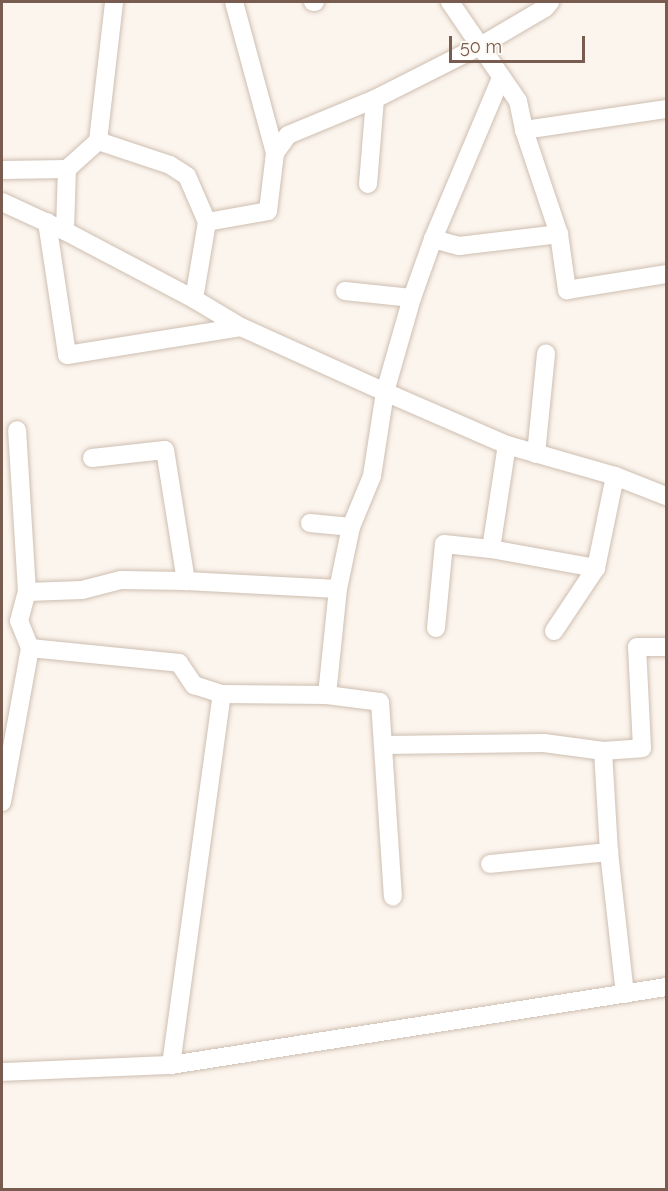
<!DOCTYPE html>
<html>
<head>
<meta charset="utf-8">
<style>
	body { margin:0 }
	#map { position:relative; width:668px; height:1191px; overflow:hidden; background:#fcf5ed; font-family:Raleway,sans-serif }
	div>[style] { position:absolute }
	.roads { filter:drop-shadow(0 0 2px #cebeb1) drop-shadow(0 0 2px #cebeb1) }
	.street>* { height:18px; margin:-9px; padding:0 9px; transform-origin:9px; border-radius:9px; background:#fff }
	span { translate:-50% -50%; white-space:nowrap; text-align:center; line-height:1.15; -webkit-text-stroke:4.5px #fefaf3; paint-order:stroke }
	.frame { position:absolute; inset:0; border:3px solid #775c4f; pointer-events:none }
	.scale { position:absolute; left:449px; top:36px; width:136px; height:27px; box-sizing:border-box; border:3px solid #775c4f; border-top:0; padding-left:8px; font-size:18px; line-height:21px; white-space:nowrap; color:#775c4f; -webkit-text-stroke:4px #fefaf3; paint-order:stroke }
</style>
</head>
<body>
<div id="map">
	<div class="roads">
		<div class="street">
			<div style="left:313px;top:2px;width:2px"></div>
			<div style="left:450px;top:2px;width:120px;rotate:55.5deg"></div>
			<div style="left:518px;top:101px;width:30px;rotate:78deg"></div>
			<div style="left:524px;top:130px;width:110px;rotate:71.4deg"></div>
			<div style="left:559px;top:234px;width:57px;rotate:81.9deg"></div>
			<div style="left:567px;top:290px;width:100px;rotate:-9.2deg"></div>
			<div style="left:524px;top:130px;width:144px;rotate:-8.4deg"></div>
			<div style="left:98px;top:141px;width:140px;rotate:-83.4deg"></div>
			<div style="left:275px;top:153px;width:22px;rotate:-54deg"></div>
			<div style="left:288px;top:135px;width:94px;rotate:-22.5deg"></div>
			<div style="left:375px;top:99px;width:120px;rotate:-26.8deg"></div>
			<div style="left:482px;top:45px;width:73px;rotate:-30.4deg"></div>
			<div style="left:545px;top:8px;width:8px;rotate:-50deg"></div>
			<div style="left:2px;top:170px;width:65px;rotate:-0.9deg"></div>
			<div style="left:67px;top:169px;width:42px;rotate:-42.1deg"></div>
			<div style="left:98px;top:141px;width:76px;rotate:18.4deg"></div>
			<div style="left:170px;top:165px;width:20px;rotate:33deg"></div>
			<div style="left:187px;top:176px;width:50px;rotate:66.5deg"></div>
			<div style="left:207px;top:222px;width:78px;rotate:99.6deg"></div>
			<div style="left:368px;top:184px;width:85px;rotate:-85.3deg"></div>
			<div style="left:2px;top:202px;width:69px;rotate:24.7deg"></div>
			<div style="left:65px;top:231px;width:146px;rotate:27.8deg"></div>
			<div style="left:194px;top:299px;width:55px;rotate:30.8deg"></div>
			<div style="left:241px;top:327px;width:158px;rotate:24.3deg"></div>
			<div style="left:385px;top:392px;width:133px;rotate:23.5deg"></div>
			<div style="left:507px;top:445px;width:112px;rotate:16deg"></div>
			<div style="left:615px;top:476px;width:55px;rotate:21.4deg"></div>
			<div style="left:47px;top:222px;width:134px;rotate:81.4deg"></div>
			<div style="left:67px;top:355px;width:176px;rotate:-9.1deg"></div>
			<div style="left:207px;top:222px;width:62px;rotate:-10.2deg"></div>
			<div style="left:268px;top:211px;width:58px;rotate:-83.1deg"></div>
			<div style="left:275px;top:153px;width:156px;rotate:-105.2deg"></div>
			<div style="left:65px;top:231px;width:62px;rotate:-88.2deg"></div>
			<div style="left:433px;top:239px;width:27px;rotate:15deg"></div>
			<div style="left:459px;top:246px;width:101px;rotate:-6.8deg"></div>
			<div style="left:345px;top:291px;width:67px;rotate:6deg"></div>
			<div style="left:536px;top:454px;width:101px;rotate:-84.3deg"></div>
			<div style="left:92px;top:458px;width:73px;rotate:-6.3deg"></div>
			<div style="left:165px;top:450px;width:133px;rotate:80.9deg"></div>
			<div style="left:310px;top:523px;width:41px;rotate:5.6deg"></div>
			<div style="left:491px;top:549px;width:105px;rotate:-81.3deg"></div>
			<div style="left:27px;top:592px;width:55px;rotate:-2.1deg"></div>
			<div style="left:82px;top:590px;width:40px;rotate:-14.4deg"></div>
			<div style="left:121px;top:580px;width:65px;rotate:0.9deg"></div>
			<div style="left:186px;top:581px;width:152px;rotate:3deg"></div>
			<div style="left:436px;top:628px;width:84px;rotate:-84.6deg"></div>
			<div style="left:444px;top:544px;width:47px;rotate:6.1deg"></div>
			<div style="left:491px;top:549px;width:107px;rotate:10.3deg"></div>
			<div style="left:554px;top:631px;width:76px;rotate:-56.3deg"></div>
			<div style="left:596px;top:568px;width:94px;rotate:-78.3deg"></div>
			<div style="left:30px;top:648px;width:150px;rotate:5.7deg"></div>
			<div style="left:179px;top:663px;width:27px;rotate:56deg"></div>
			<div style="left:194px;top:685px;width:29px;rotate:18deg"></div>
			<div style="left:222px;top:694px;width:105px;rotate:0.5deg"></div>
			<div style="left:327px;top:695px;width:53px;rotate:7.5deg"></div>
			<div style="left:380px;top:702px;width:195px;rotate:86.2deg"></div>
			<div style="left:327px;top:695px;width:107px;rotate:-84.1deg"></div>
			<div style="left:338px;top:589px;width:63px;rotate:-78.2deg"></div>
			<div style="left:351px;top:527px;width:55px;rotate:-67.6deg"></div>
			<div style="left:372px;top:476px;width:85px;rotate:-81.2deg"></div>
			<div style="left:385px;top:392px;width:98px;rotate:-74deg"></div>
			<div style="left:412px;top:298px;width:63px;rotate:-70.4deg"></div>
			<div style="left:433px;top:239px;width:175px;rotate:-67.1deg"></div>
			<div style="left:383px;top:745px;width:161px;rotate:-0.7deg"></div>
			<div style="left:544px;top:743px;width:60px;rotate:7.7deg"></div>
			<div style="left:603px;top:751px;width:39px;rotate:-4deg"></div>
			<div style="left:642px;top:748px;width:101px;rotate:-92.8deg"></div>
			<div style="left:637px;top:647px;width:29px"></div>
			<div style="left:603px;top:751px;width:101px;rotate:86.6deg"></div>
			<div style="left:609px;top:852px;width:143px;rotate:83.6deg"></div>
			<div style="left:2px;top:802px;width:157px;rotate:-79.7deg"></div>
			<div style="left:30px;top:648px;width:29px;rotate:-112deg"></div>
			<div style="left:19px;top:621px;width:30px;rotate:-75deg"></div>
			<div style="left:27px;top:592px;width:162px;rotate:-93.5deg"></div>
			<div style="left:490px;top:864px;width:120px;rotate:-5.8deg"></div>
			<div style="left:171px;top:1065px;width:374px;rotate:-82.2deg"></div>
			<div style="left:2px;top:1072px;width:169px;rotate:-2.4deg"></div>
			<div style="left:171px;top:1065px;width:501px;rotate:-8.95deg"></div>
		</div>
	</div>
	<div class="frame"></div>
	<div class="scale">50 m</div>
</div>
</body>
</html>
